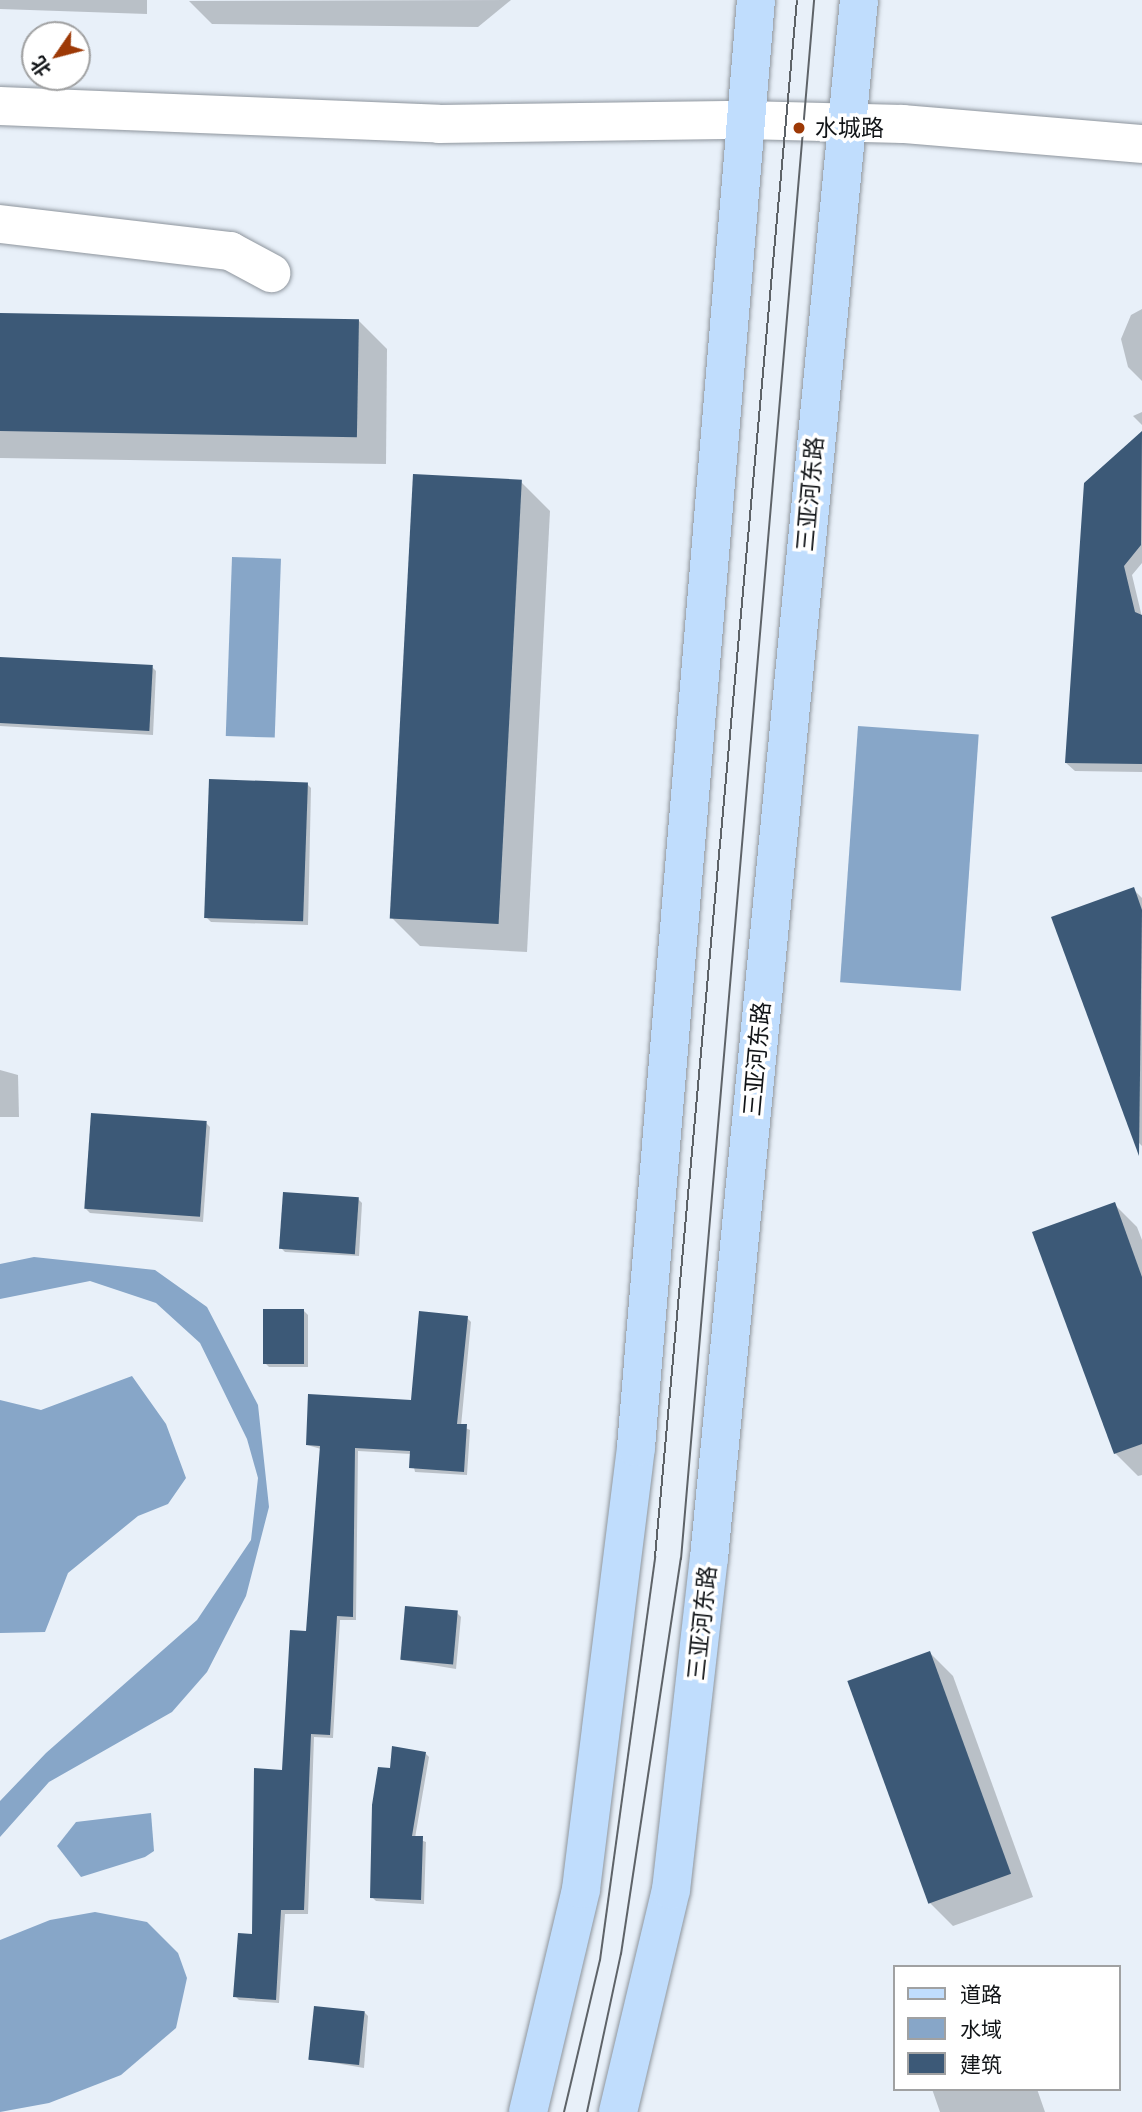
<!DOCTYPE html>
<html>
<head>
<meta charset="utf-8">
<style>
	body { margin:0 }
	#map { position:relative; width:1142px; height:2112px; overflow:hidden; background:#e8f0f9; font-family:"Archivo Narrow","Noto Sans SC",sans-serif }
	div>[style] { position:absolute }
	.water>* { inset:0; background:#87a6c8; transform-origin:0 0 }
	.shadow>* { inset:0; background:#0003 }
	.building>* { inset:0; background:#3c5977; transform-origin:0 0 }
	.roads { filter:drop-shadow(0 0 2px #8e959d) drop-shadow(0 0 2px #8e959d) }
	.minor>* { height:38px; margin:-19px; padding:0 19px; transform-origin:19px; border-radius:19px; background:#fff }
	.major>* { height:38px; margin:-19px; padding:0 19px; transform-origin:19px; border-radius:19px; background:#c0ddfd }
	.tram>* { height:2px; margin:-1px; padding:0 1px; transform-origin:1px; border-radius:1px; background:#5e6368 }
	.dots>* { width:19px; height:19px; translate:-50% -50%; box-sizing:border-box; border:4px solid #fff; border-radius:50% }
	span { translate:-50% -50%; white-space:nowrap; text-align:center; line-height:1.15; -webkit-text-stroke:7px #fff; paint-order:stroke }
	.poi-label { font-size:23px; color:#111417 }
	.left { translate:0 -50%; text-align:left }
	.street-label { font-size:23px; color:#111417 }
	.legend { position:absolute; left:893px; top:1965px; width:228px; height:126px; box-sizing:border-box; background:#fff; border:2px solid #a0a1a2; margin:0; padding:9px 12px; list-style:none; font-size:21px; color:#111417 }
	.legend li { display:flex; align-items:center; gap:14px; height:35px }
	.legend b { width:35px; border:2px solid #a0a1a2 }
	.north { position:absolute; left:21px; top:21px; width:70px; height:70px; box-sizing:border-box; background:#fff; border:2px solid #a0a1a2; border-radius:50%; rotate:235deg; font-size:19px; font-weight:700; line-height:28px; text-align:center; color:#111417 }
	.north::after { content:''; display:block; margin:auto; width:24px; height:32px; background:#9d3906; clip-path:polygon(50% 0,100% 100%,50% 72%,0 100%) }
</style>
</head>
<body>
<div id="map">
	<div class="water">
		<div style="left:232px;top:557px;width:49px;height:179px;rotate:2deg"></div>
		<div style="left:858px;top:726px;width:121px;height:257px;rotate:4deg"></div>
		<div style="clip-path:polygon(34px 1257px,155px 1270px,207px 1307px,258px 1405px,269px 1507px,246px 1596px,207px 1672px,172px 1712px,49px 1782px,0 1837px,0 1801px,46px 1753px,197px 1620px,251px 1540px,258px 1478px,247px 1439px,200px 1343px,156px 1303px,90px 1281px,0 1299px,0 1264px)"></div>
		<div style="clip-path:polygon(132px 1376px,166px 1424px,186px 1478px,168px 1504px,138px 1516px,68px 1573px,45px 1632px,0 1633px,0 1400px,41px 1410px)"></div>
		<div style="clip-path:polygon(151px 1813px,154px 1851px,145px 1857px,81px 1877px,57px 1846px,76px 1822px)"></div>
		<div style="clip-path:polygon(95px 1912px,147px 1922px,178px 1953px,187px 1978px,176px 2028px,121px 2075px,49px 2103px,0 2112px,0 1940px,50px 1920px)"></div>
	</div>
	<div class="shadow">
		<div style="clip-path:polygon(0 0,147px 0,147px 14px,0 9px)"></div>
		<div style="clip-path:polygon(511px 0,478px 27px,212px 24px,189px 1px)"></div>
		<div style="clip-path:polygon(1142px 309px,1142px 381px,1128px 367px,1121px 339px,1131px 315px)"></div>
		<div style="clip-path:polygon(0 315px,358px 320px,387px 349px,386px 464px,0 458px)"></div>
		<div style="clip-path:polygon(1142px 412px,1142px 425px,1133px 416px)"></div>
		<div style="clip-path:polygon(1142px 433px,1142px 563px,1132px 575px,1142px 617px,1142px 772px,1075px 771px,1066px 763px,1086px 484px)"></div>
		<div style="clip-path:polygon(521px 482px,550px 511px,527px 952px,420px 946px,391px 917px)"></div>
		<div style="clip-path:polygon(0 659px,152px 667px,156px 671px,153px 735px,0 726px)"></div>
		<div style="clip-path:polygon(307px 784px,311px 788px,308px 925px,211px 922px,207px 918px)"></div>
		<div style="clip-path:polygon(1133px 889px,1142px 898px,1142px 1146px,1134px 1138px)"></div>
		<div style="clip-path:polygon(0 1070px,18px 1075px,19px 1117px,0 1117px)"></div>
		<div style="clip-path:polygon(206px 1123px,210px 1127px,203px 1222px,90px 1213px,86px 1209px)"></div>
		<div style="clip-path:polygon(358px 1199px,362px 1203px,359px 1256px,285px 1252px,281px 1248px)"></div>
		<div style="clip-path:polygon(1114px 1204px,1137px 1227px,1142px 1240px,1142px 1475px,1138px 1476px,1115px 1453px)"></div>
		<div style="clip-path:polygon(304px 1311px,308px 1315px,308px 1367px,269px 1367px,265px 1363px)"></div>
		<div style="clip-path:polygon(467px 1318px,471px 1322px,461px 1426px,470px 1430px,467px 1475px,415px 1472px,411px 1454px,358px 1451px,356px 1620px,340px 1620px,333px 1738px,314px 1737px,308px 1914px,285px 1914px,279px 2003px,239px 2000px,235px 1996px,254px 1936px,307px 1633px,321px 1449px,307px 1445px,412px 1402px)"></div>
		<div style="clip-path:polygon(457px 1613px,461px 1617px,456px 1669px,402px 1660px)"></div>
		<div style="clip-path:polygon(930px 1653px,953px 1676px,1033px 1897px,953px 1926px,930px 1903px)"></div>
		<div style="clip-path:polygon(425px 1753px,429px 1757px,415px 1838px,426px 1842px,424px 1904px,376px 1901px,372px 1897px,391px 1770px)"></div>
		<div style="clip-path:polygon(364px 2012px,368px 2016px,364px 2068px,312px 2059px)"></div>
		<div style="clip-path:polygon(932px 2089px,1037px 2089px,1045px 2112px,940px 2112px)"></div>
	</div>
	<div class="building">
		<div style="left:0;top:313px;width:359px;height:118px;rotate:1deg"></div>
		<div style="clip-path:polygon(1142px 431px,1141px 545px,1124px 566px,1135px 612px,1142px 615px,1142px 764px,1065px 763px,1084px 483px)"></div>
		<div style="left:413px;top:474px;width:109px;height:445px;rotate:3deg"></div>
		<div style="left:0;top:657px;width:153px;height:66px;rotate:3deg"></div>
		<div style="left:209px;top:779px;width:99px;height:139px;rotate:2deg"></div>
		<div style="clip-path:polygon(1134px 887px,1142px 910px,1139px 1156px,1051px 917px)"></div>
		<div style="left:91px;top:1113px;width:116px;height:96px;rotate:4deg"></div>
		<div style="left:283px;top:1192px;width:76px;height:57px;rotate:4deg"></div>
		<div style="clip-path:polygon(1115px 1202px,1142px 1277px,1142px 1444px,1114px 1454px,1032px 1232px)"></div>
		<div style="left:263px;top:1309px;width:41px;height:55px"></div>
		<div style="clip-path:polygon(419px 1311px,468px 1316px,457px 1424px,467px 1424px,464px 1472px,409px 1468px,410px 1451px,355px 1448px,353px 1617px,337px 1616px,330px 1735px,311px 1734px,304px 1910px,281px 1910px,276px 2000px,233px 1997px,238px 1933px,252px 1934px,254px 1768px,282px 1770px,290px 1630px,306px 1631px,320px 1446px,306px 1445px,308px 1394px,411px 1400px)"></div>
		<div style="left:405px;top:1606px;width:53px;height:54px;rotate:5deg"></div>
		<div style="left:930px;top:1651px;width:237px;height:88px;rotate:70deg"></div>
		<div style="clip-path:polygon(392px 1746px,426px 1752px,412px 1836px,423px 1836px,421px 1900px,370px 1898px,372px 1805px,378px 1767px,390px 1768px)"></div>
		<div style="left:314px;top:2006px;width:51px;height:54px;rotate:6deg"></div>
	</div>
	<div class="roads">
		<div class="minor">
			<div style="left:0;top:106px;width:439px;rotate:2.3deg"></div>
			<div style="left:439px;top:124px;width:305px;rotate:-0.8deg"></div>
			<div style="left:744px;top:120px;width:159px;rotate:1.4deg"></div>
			<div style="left:903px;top:124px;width:240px;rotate:4.8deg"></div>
			<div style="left:0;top:224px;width:232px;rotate:6.7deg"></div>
			<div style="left:230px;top:251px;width:47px;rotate:28.2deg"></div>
		</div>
		<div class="major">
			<div style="left:528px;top:2112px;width:229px;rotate:-76.6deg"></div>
			<div style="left:581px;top:1889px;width:445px;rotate:-82.9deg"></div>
			<div style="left:636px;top:1447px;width:1452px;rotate:-85.26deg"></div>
			<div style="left:618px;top:2112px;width:228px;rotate:-76.6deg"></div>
			<div style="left:671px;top:1890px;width:334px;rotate:-83.5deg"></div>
			<div style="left:709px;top:1558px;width:1565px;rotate:-84.5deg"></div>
		</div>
	</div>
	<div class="tram">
		<div style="left:564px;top:2112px;width:156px;rotate:-76.7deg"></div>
		<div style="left:600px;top:1960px;width:407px;rotate:-82.2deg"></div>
		<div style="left:655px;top:1557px;width:1563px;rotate:-84.79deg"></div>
		<div style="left:587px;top:2112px;width:162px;rotate:-77.9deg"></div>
		<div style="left:621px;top:1954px;width:400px;rotate:-81.4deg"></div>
		<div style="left:681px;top:1559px;width:1565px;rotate:-85.12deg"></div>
	</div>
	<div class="dots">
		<div style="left:799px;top:128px;background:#9d3906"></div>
	</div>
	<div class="poi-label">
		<span class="left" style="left:815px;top:128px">水城路</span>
	</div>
	<div class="street-label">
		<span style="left:810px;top:494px;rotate:-85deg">三亚河东路</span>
		<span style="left:757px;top:1059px;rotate:-85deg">三亚河东路</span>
		<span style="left:702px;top:1623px;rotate:-84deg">三亚河东路</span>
	</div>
	<ul class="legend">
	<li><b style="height:9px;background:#c0ddfd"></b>道路</li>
	<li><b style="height:19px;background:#87a6c8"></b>水域</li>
	<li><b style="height:19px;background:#3c5977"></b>建筑</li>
	</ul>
	<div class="north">北</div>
</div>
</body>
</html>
